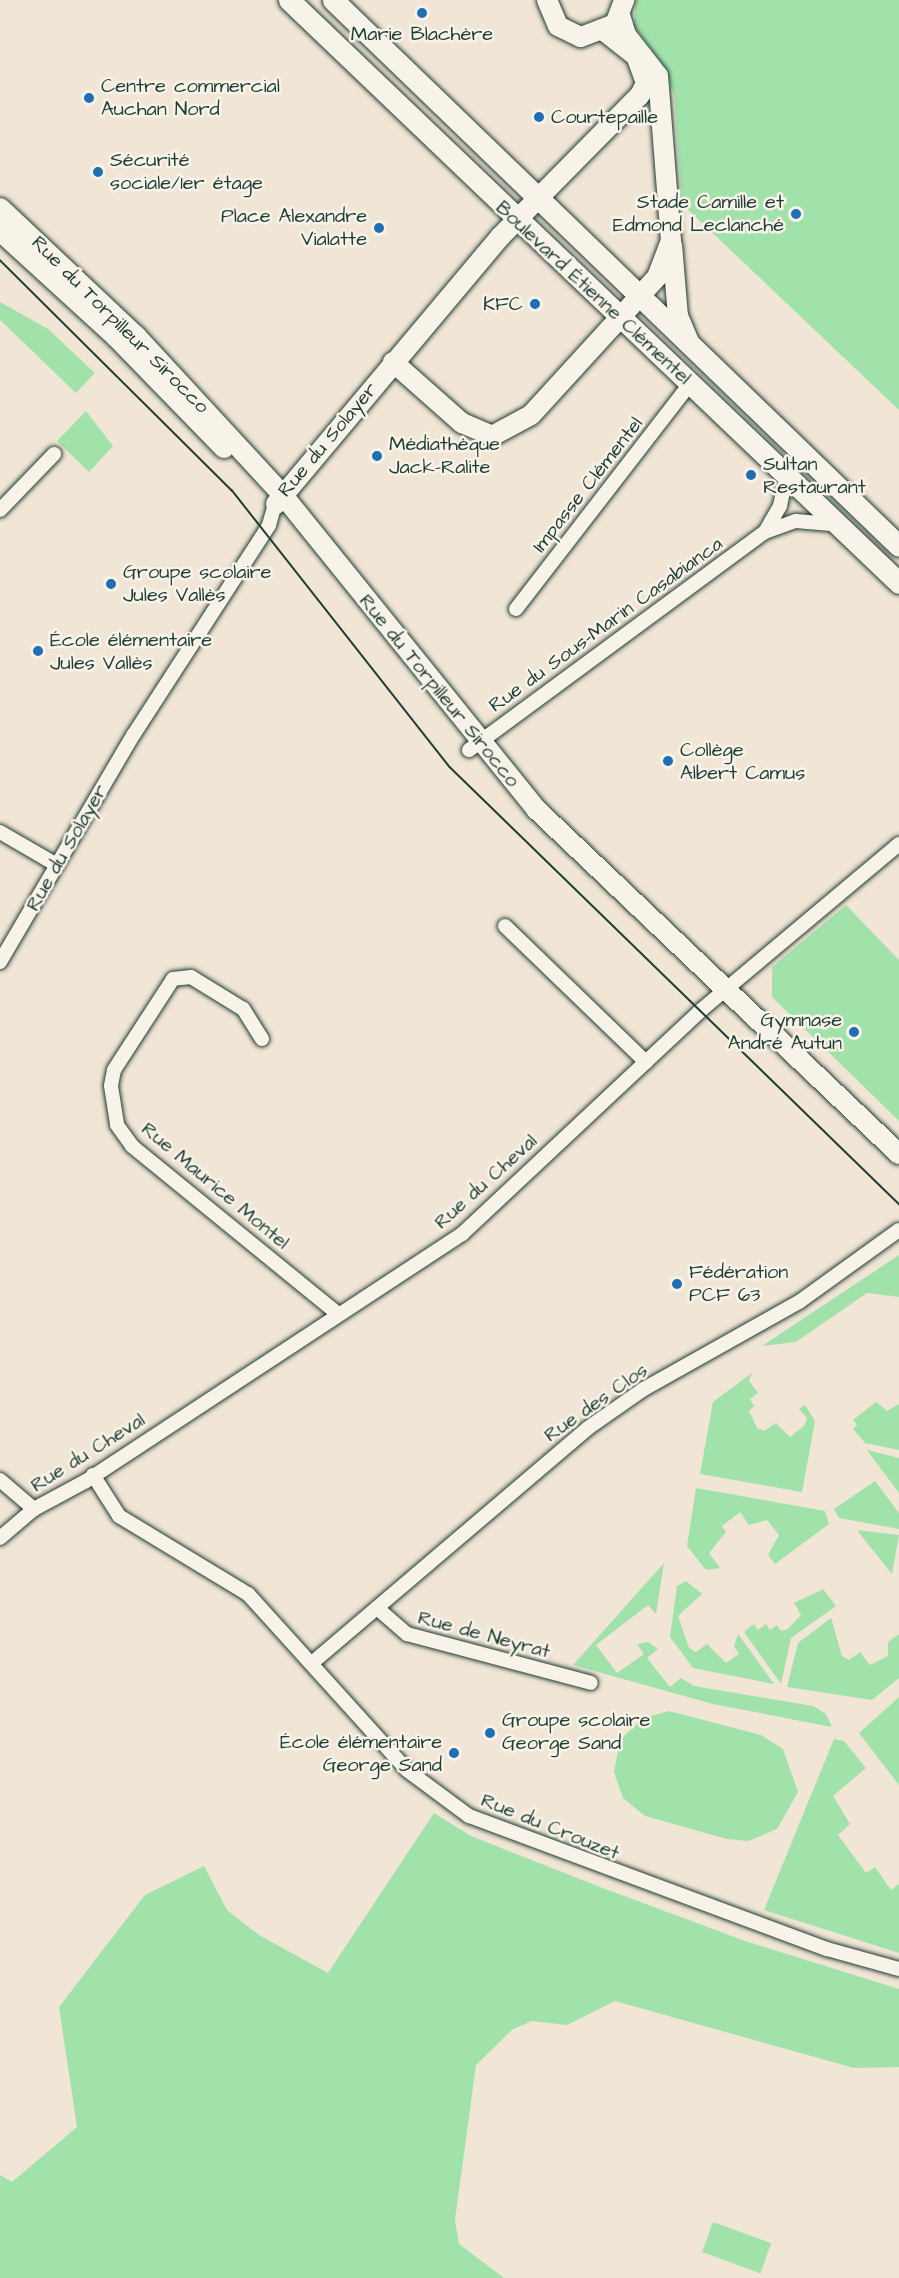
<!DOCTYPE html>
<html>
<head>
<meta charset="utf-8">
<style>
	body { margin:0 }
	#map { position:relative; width:899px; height:2278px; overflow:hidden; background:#f1e5d5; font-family:"Architects Daughter",sans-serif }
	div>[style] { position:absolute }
	.green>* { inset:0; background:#a1e2ab; transform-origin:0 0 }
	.roads { filter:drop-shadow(0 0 2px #1f3d34) drop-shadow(0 0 2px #1f3d34) }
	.street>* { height:14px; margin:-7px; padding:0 7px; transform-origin:7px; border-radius:7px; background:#f7f3e8 }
	.secondary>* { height:20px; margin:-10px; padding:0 10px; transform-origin:10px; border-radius:10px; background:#f7f3e8 }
	.primary>* { height:21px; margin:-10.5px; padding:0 10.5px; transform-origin:10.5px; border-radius:10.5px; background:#f7f3e8 }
	.tram>* { height:1.5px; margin:-0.75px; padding:0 0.75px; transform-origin:0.75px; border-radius:0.75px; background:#1f3d34 }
	.dots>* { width:16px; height:16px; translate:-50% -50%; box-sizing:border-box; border:3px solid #f7f3e8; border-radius:50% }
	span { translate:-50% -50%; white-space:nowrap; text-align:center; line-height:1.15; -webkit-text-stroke:5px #f7f3e8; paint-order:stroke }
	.poi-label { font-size:20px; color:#1f3d34 }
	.left { translate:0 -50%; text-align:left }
	.right { translate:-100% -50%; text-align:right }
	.street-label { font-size:20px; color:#1f3d34 }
</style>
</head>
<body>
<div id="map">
	<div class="green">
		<div style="clip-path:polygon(636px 0,899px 0,899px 410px,682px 204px,674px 94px,661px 62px,634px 26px)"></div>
		<div style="clip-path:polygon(0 302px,48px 329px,95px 373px,76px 393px,0 320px)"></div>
		<div style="clip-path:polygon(86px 411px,113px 446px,89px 472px,57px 441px)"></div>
		<div style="clip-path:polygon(846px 905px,899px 960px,899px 1121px,772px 997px,772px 967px)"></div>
		<div style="clip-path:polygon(899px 1255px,899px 1297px,867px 1293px,796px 1342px,762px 1346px)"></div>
		<div style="clip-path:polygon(752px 1373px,749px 1381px,758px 1393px,750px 1399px,754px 1406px,749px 1411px,757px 1428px,764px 1431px,776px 1423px,790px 1437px,804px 1426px,807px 1418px,799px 1409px,805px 1405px,815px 1421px,802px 1492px,700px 1474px,713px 1402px)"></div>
		<div style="clip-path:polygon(876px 1402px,887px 1411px,899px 1404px,899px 1450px,865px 1443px,853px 1429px,857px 1425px,853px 1420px)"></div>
		<div style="clip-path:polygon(867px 1450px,899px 1458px,899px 1493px)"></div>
		<div style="clip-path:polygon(875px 1481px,899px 1513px,899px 1529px,839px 1518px,834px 1509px)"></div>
		<div style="clip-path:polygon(696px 1488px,825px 1511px,829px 1524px,775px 1564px,768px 1555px,779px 1535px,767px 1520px,749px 1525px,740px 1512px,722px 1526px,726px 1532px,709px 1553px,720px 1568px,706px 1570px,687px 1546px)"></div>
		<div style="clip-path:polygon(857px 1530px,899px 1535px,892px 1574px,871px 1548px)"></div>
		<div style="clip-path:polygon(664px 1563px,656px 1614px,648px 1605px,596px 1645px,617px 1673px,644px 1654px,637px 1644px,648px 1642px,658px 1649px,647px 1658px,670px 1687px,681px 1678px,694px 1686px,813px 1706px,826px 1714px,832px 1727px,713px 1704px,573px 1665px)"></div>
		<div style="clip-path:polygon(686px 1581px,702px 1594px,678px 1616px,689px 1648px,696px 1652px,707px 1644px,726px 1663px,739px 1654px,734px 1646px,738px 1634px,774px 1684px,693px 1668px,670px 1637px,677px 1586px)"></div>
		<div style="clip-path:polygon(823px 1589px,836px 1606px,791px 1638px,781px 1684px,744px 1632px,754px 1624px,758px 1630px,766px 1624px,770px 1630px,777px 1625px,781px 1631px,788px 1629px,801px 1615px,794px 1603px)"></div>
		<div style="clip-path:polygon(831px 1618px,842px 1656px,849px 1660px,860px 1652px,870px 1665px,888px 1656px,888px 1642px,899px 1634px,899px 1678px,872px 1700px,787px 1687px,798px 1643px)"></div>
		<div style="clip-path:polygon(899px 1697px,899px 1785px,859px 1733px)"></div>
		<div style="clip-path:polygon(669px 1711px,761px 1735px,783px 1749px,798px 1792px,777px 1829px,748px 1841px,727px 1839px,645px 1816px,623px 1798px,614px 1772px,620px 1740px,643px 1718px)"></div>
		<div style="clip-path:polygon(834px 1739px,844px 1741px,866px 1768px,833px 1796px,850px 1824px,838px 1835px,866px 1873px,875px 1867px,891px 1890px,899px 1884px,899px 1953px,764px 1910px)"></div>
		<div style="clip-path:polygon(434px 1813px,471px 1836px,600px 1887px,745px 1941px,899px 1989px,899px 2067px,854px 2068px,615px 2001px,567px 2025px,532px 2021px,513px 2029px,476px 2065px,455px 2220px,459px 2244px,504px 2278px,0 2278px,0 2175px,12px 2182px,77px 2127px,59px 2007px,145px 1895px,204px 1866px,227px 1910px,259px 1935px,328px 1973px)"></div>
		<div style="left:713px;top:2222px;width:62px;height:32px;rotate:20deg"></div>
	</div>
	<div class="roads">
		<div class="street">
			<div style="left:0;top:510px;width:78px;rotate:-46deg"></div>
			<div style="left:765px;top:532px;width:30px;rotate:-60deg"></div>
			<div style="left:780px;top:506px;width:30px;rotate:-78deg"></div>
			<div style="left:516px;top:609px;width:284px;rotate:-52.3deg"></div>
			<div style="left:469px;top:750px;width:368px;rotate:-36.4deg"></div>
			<div style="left:765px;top:532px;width:33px;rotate:-20deg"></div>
			<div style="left:796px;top:521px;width:38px;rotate:5deg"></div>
			<div style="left:0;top:832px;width:66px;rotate:30.1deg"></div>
			<div style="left:505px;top:926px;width:196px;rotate:44deg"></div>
			<div style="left:0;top:962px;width:264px;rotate:-59.6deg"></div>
			<div style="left:134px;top:734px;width:249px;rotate:-57.1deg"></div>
			<div style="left:269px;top:525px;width:22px;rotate:-74deg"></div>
			<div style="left:262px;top:1039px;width:36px;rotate:-122deg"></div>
			<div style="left:243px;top:1009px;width:61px;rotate:-148.4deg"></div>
			<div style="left:191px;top:977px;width:18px;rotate:174deg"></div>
			<div style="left:173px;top:979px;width:108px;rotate:123deg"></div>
			<div style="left:114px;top:1070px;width:16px;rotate:101deg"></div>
			<div style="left:111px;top:1086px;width:39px;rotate:81deg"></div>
			<div style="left:117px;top:1125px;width:26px;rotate:54deg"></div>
			<div style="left:132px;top:1146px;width:266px;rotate:39.2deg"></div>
			<div style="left:93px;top:1475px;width:49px;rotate:57.6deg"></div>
			<div style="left:119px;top:1516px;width:151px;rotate:31.2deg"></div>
			<div style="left:248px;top:1594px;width:237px;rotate:47.9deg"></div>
			<div style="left:407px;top:1770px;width:77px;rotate:36.6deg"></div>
			<div style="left:469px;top:1816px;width:382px;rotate:20.4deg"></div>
			<div style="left:827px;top:1949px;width:75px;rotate:15.5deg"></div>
			<div style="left:0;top:1480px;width:45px;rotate:40.5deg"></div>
			<div style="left:0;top:1538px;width:45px;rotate:-40.5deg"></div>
			<div style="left:34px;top:1509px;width:59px;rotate:-28.3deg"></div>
			<div style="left:86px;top:1481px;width:450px;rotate:-33.3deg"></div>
			<div style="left:462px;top:1234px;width:326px;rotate:-43.1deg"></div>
			<div style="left:700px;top:1011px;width:260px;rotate:-40deg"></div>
			<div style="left:377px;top:1608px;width:40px;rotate:41deg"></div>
			<div style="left:407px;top:1634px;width:190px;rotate:14.9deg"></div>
			<div style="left:312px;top:1663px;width:362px;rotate:-40.4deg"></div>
			<div style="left:588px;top:1428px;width:68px;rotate:-34.9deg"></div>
			<div style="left:644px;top:1389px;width:178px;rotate:-29.3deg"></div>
			<div style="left:799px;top:1302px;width:123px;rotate:-35.8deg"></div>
		</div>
		<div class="secondary">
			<div style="left:547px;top:0;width:28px;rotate:67deg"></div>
			<div style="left:558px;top:26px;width:25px;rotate:26deg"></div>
			<div style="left:581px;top:37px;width:36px;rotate:-21deg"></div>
			<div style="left:615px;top:24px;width:26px;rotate:-69deg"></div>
			<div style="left:0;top:208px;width:187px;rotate:43.3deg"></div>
			<div style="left:136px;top:336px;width:215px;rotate:47.3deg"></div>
			<div style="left:282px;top:494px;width:405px;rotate:51.1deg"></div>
			<div style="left:536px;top:809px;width:501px;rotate:43.54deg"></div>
			<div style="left:0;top:231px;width:157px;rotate:42.4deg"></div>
			<div style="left:116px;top:337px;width:155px;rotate:45.8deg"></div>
			<div style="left:672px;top:245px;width:71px;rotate:85.2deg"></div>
			<div style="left:678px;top:316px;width:28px;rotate:67deg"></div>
			<div style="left:393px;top:362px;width:92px;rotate:41.5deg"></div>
			<div style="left:462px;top:423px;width:33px;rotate:23deg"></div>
			<div style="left:492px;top:436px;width:44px;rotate:-28.3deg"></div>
			<div style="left:531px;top:415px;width:187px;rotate:-47.6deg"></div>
			<div style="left:657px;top:277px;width:39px;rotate:-69deg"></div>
			<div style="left:671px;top:241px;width:166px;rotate:-94.5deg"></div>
			<div style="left:658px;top:76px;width:52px;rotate:-128deg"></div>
			<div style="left:626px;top:35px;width:21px;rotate:-107deg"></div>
			<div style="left:276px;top:504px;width:349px;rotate:-50deg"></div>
			<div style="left:500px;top:237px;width:199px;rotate:-45.4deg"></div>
			<div style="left:640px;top:95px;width:13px;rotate:-63deg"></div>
			<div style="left:646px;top:83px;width:29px;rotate:-110deg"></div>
			<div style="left:636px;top:56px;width:39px;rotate:-142deg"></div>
		</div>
		<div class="primary">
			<div style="left:289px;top:0;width:844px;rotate:43.7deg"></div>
			<div style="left:333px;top:0;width:786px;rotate:43.97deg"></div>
		</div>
	</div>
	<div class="tram">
		<div style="left:0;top:260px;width:327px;rotate:44.8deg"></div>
		<div style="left:232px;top:490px;width:352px;rotate:51.8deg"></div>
		<div style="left:450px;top:767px;width:627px;rotate:44.22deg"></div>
	</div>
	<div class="dots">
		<div style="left:422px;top:13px;background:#1f6fb2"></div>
		<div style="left:89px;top:98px;background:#1f6fb2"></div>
		<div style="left:539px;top:117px;background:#1f6fb2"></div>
		<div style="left:98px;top:172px;background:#1f6fb2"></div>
		<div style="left:796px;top:214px;background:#1f6fb2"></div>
		<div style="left:379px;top:228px;background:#1f6fb2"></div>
		<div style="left:535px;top:304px;background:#1f6fb2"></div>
		<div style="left:377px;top:456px;background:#1f6fb2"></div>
		<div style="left:751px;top:475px;background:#1f6fb2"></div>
		<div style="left:111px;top:584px;background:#1f6fb2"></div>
		<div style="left:38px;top:651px;background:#1f6fb2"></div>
		<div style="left:668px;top:761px;background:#1f6fb2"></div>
		<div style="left:854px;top:1032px;background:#1f6fb2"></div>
		<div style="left:677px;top:1284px;background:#1f6fb2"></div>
		<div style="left:490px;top:1733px;background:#1f6fb2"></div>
		<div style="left:454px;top:1753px;background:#1f6fb2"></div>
	</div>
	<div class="poi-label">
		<span style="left:422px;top:34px">Marie Blachère</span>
		<span class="left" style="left:101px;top:98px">Centre commercial<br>Auchan Nord</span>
		<span class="left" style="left:551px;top:117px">Courtepaille</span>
		<span class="left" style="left:110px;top:172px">Sécurité<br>sociale/1er étage</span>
		<span class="right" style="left:784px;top:214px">Stade Camille et<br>Edmond Leclanché</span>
		<span class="right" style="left:367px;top:228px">Place Alexandre<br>Vialatte</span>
		<span class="right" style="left:523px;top:304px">KFC</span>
		<span class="left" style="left:389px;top:456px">Médiathèque<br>Jack-Ralite</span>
		<span class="left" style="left:763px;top:476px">Sultan<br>Restaurant</span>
		<span class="left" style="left:123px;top:584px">Groupe scolaire<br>Jules Vallès</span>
		<span class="left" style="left:50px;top:652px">École élémentaire<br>Jules Vallès</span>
		<span class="left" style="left:680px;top:762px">Collège<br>Albert Camus</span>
		<span class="right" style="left:842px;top:1032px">Gymnase<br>André Autun</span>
		<span class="left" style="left:689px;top:1284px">Fédération<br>PCF 63</span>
		<span class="left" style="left:502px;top:1732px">Groupe scolaire<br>George Sand</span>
		<span class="right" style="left:442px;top:1754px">École élémentaire<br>George Sand</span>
	</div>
	<div class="street-label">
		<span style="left:593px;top:293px;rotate:43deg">Boulevard Étienne Clémentel</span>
		<span style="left:120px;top:325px;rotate:45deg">Rue du Torpilleur Sirocco</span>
		<span style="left:328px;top:440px;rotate:-50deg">Rue du Solayer</span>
		<span style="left:588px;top:485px;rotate:-52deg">Impasse Clémentel</span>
		<span style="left:606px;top:625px;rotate:-36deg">Rue du Sous-Marin Casabianca</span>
		<span style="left:439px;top:691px;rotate:51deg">Rue du Torpilleur Sirocco</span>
		<span style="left:67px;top:848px;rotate:-60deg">Rue du Solayer</span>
		<span style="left:486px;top:1182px;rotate:-42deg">Rue du Cheval</span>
		<span style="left:215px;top:1186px;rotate:40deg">Rue Maurice Montel</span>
		<span style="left:596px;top:1403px;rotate:-35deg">Rue des Clos</span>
		<span style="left:88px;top:1453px;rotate:-32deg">Rue du Cheval</span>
		<span style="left:484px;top:1635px;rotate:15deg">Rue de Neyrat</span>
		<span style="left:550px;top:1827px;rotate:22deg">Rue du Crouzet</span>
	</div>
</div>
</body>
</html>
